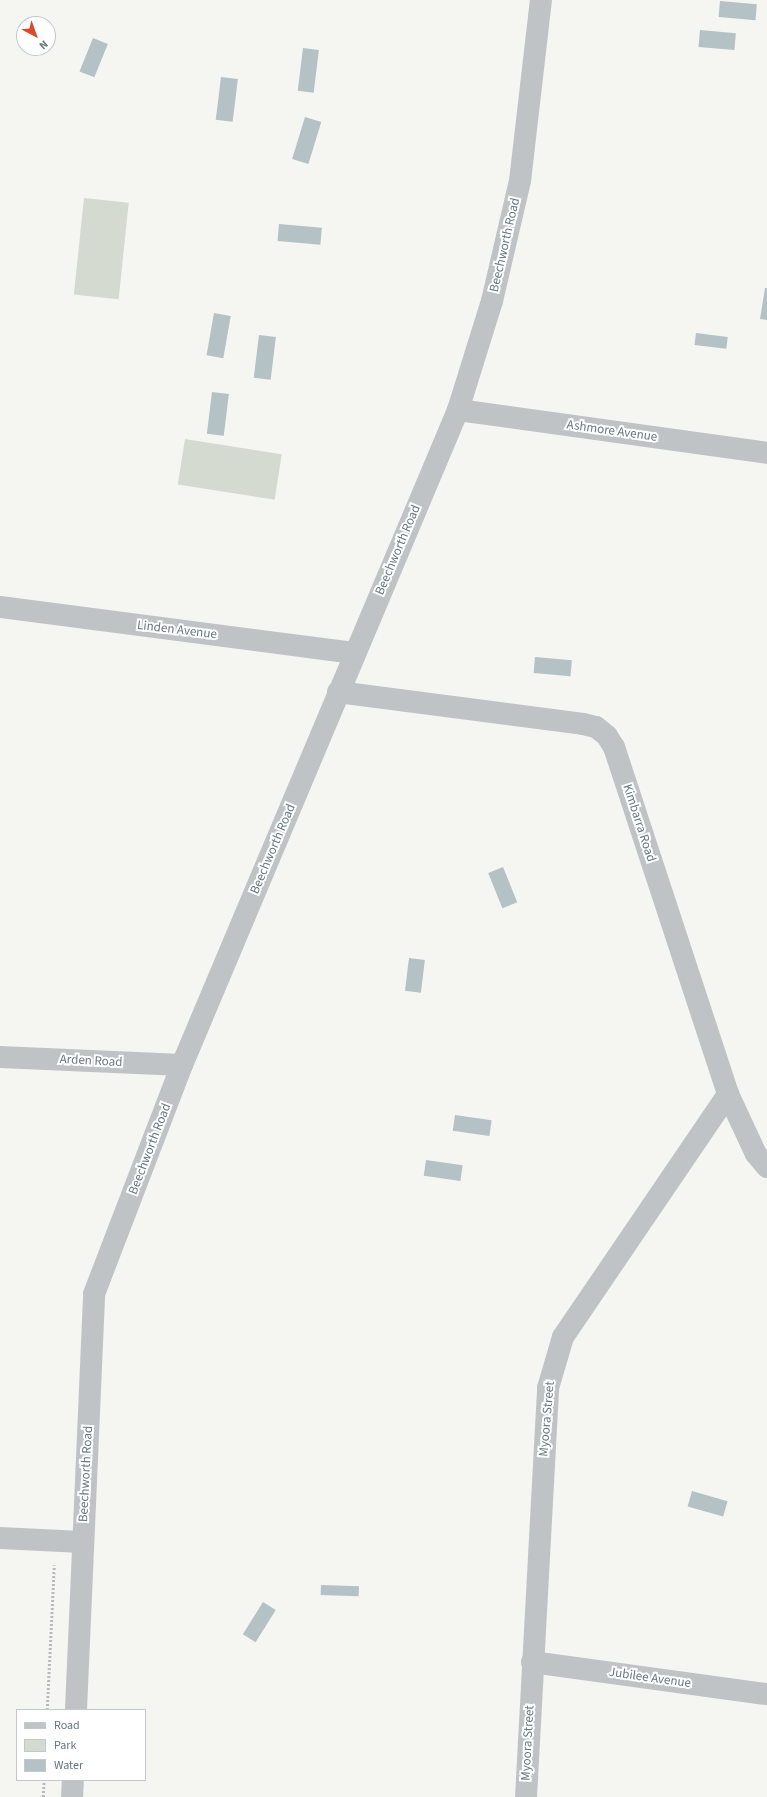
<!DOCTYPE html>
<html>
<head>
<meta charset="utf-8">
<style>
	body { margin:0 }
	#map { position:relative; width:767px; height:1797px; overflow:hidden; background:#f5f5f2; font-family:"Source Sans 3",sans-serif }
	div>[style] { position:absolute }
	.green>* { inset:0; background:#d5dad1; transform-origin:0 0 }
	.water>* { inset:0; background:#b4c1c5; transform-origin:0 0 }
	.path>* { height:2.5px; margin-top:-1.25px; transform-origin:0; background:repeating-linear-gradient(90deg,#b7babc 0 2px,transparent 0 4px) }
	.minor>* { height:22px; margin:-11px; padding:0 11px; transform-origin:11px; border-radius:11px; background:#bfc3c6 }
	span { translate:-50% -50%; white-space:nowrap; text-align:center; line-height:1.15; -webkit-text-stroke:4px #fff; paint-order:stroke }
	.street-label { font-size:13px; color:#667782 }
	.legend { position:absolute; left:16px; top:1709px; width:130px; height:72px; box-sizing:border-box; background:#fff; border:1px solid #c2c9cd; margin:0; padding:5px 7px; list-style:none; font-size:12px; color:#667782 }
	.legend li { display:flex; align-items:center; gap:8px; height:20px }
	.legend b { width:20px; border:1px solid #c2c9cd }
	.north { position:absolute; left:16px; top:16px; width:40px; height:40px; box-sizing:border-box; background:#fff; border:1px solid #c2c9cd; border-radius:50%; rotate:139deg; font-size:11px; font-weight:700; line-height:16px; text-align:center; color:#667782 }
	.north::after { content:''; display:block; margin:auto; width:14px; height:18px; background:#da4a2d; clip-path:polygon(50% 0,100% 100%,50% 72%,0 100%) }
</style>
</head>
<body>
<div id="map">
	<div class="green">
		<div style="left:84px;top:198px;width:45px;height:97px;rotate:6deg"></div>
		<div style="left:185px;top:439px;width:98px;height:46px;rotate:9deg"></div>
	</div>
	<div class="water">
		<div style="left:720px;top:1px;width:37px;height:16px;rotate:5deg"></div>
		<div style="left:700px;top:30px;width:36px;height:17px;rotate:5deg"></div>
		<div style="left:93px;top:38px;width:16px;height:36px;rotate:22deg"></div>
		<div style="left:303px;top:48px;width:16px;height:43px;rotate:7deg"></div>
		<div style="left:221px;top:77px;width:17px;height:43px;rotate:7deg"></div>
		<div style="left:305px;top:117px;width:17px;height:44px;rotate:17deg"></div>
		<div style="left:279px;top:224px;width:43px;height:17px;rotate:5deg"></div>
		<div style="clip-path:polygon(765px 288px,767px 288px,767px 320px,760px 319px)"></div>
		<div style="left:214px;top:313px;width:17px;height:43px;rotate:10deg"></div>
		<div style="left:696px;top:333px;width:32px;height:12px;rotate:7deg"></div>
		<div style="left:259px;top:335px;width:17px;height:43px;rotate:7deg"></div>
		<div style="left:212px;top:392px;width:17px;height:42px;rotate:7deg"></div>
		<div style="left:535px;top:657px;width:37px;height:16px;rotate:5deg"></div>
		<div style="left:503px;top:867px;width:38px;height:16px;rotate:68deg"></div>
		<div style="left:409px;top:958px;width:16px;height:33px;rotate:7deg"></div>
		<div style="left:455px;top:1115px;width:37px;height:16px;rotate:8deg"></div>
		<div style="left:426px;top:1160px;width:37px;height:16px;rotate:8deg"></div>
		<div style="left:692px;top:1491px;width:37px;height:16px;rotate:16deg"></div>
		<div style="left:321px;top:1585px;width:38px;height:10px;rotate:2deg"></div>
		<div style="left:263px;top:1602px;width:15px;height:38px;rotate:32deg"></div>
	</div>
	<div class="path">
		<div style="left:47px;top:1710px;width:145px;rotate:-87.2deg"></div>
		<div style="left:43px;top:1797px;width:17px;rotate:-87deg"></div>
	</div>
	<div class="minor">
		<div style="left:458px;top:410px;width:312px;rotate:7.9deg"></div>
		<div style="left:0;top:607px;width:357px;rotate:7.4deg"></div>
		<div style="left:338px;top:692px;width:247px;rotate:7.4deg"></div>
		<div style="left:583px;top:724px;width:13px;rotate:13deg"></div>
		<div style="left:596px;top:727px;width:14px;rotate:39deg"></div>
		<div style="left:607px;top:736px;width:13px;rotate:58deg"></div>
		<div style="left:614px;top:747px;width:365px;rotate:71.8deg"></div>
		<div style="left:728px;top:1094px;width:66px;rotate:65deg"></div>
		<div style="left:756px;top:1154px;width:17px;rotate:50deg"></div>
		<div style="left:0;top:1057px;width:182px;rotate:2.5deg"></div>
		<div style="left:0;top:1538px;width:82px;rotate:2.8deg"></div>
		<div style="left:532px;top:1662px;width:237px;rotate:7.8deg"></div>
		<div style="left:76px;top:1710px;width:416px;rotate:-87.5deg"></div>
		<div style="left:94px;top:1294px;width:245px;rotate:-69deg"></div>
		<div style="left:182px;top:1065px;width:711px;rotate:-67.15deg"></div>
		<div style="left:458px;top:410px;width:114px;rotate:-72.7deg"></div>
		<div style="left:492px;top:301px;width:123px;rotate:-76.9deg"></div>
		<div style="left:520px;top:181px;width:182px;rotate:-83.4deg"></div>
		<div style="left:72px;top:1797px;width:17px;rotate:-87deg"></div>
		<div style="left:526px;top:1797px;width:410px;rotate:-86.9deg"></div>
		<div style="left:548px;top:1388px;width:53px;rotate:-73.6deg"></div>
		<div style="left:563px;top:1337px;width:294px;rotate:-55.8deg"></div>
	</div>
	<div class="street-label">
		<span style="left:505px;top:245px;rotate:-77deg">Beechworth Road</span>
		<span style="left:612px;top:431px;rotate:8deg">Ashmore Avenue</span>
		<span style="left:398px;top:550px;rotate:-67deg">Beechworth Road</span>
		<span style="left:177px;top:630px;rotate:7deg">Linden Avenue</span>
		<span style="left:639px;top:823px;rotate:72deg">Kimbarra Road</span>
		<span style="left:273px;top:849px;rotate:-67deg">Beechworth Road</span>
		<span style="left:91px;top:1061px;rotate:3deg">Arden Road</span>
		<span style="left:150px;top:1149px;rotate:-69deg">Beechworth Road</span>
		<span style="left:547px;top:1419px;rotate:-85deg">Myoora Street</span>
		<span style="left:86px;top:1474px;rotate:-87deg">Beechworth Road</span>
		<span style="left:650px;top:1678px;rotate:8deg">Jubilee Avenue</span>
		<span style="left:528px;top:1743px;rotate:-87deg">Myoora Street</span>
	</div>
	<ul class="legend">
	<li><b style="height:5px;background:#bfc3c6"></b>Road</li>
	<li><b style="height:11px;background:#d5dad1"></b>Park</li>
	<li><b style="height:11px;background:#b4c1c5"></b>Water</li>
	</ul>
	<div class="north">N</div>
</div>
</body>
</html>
